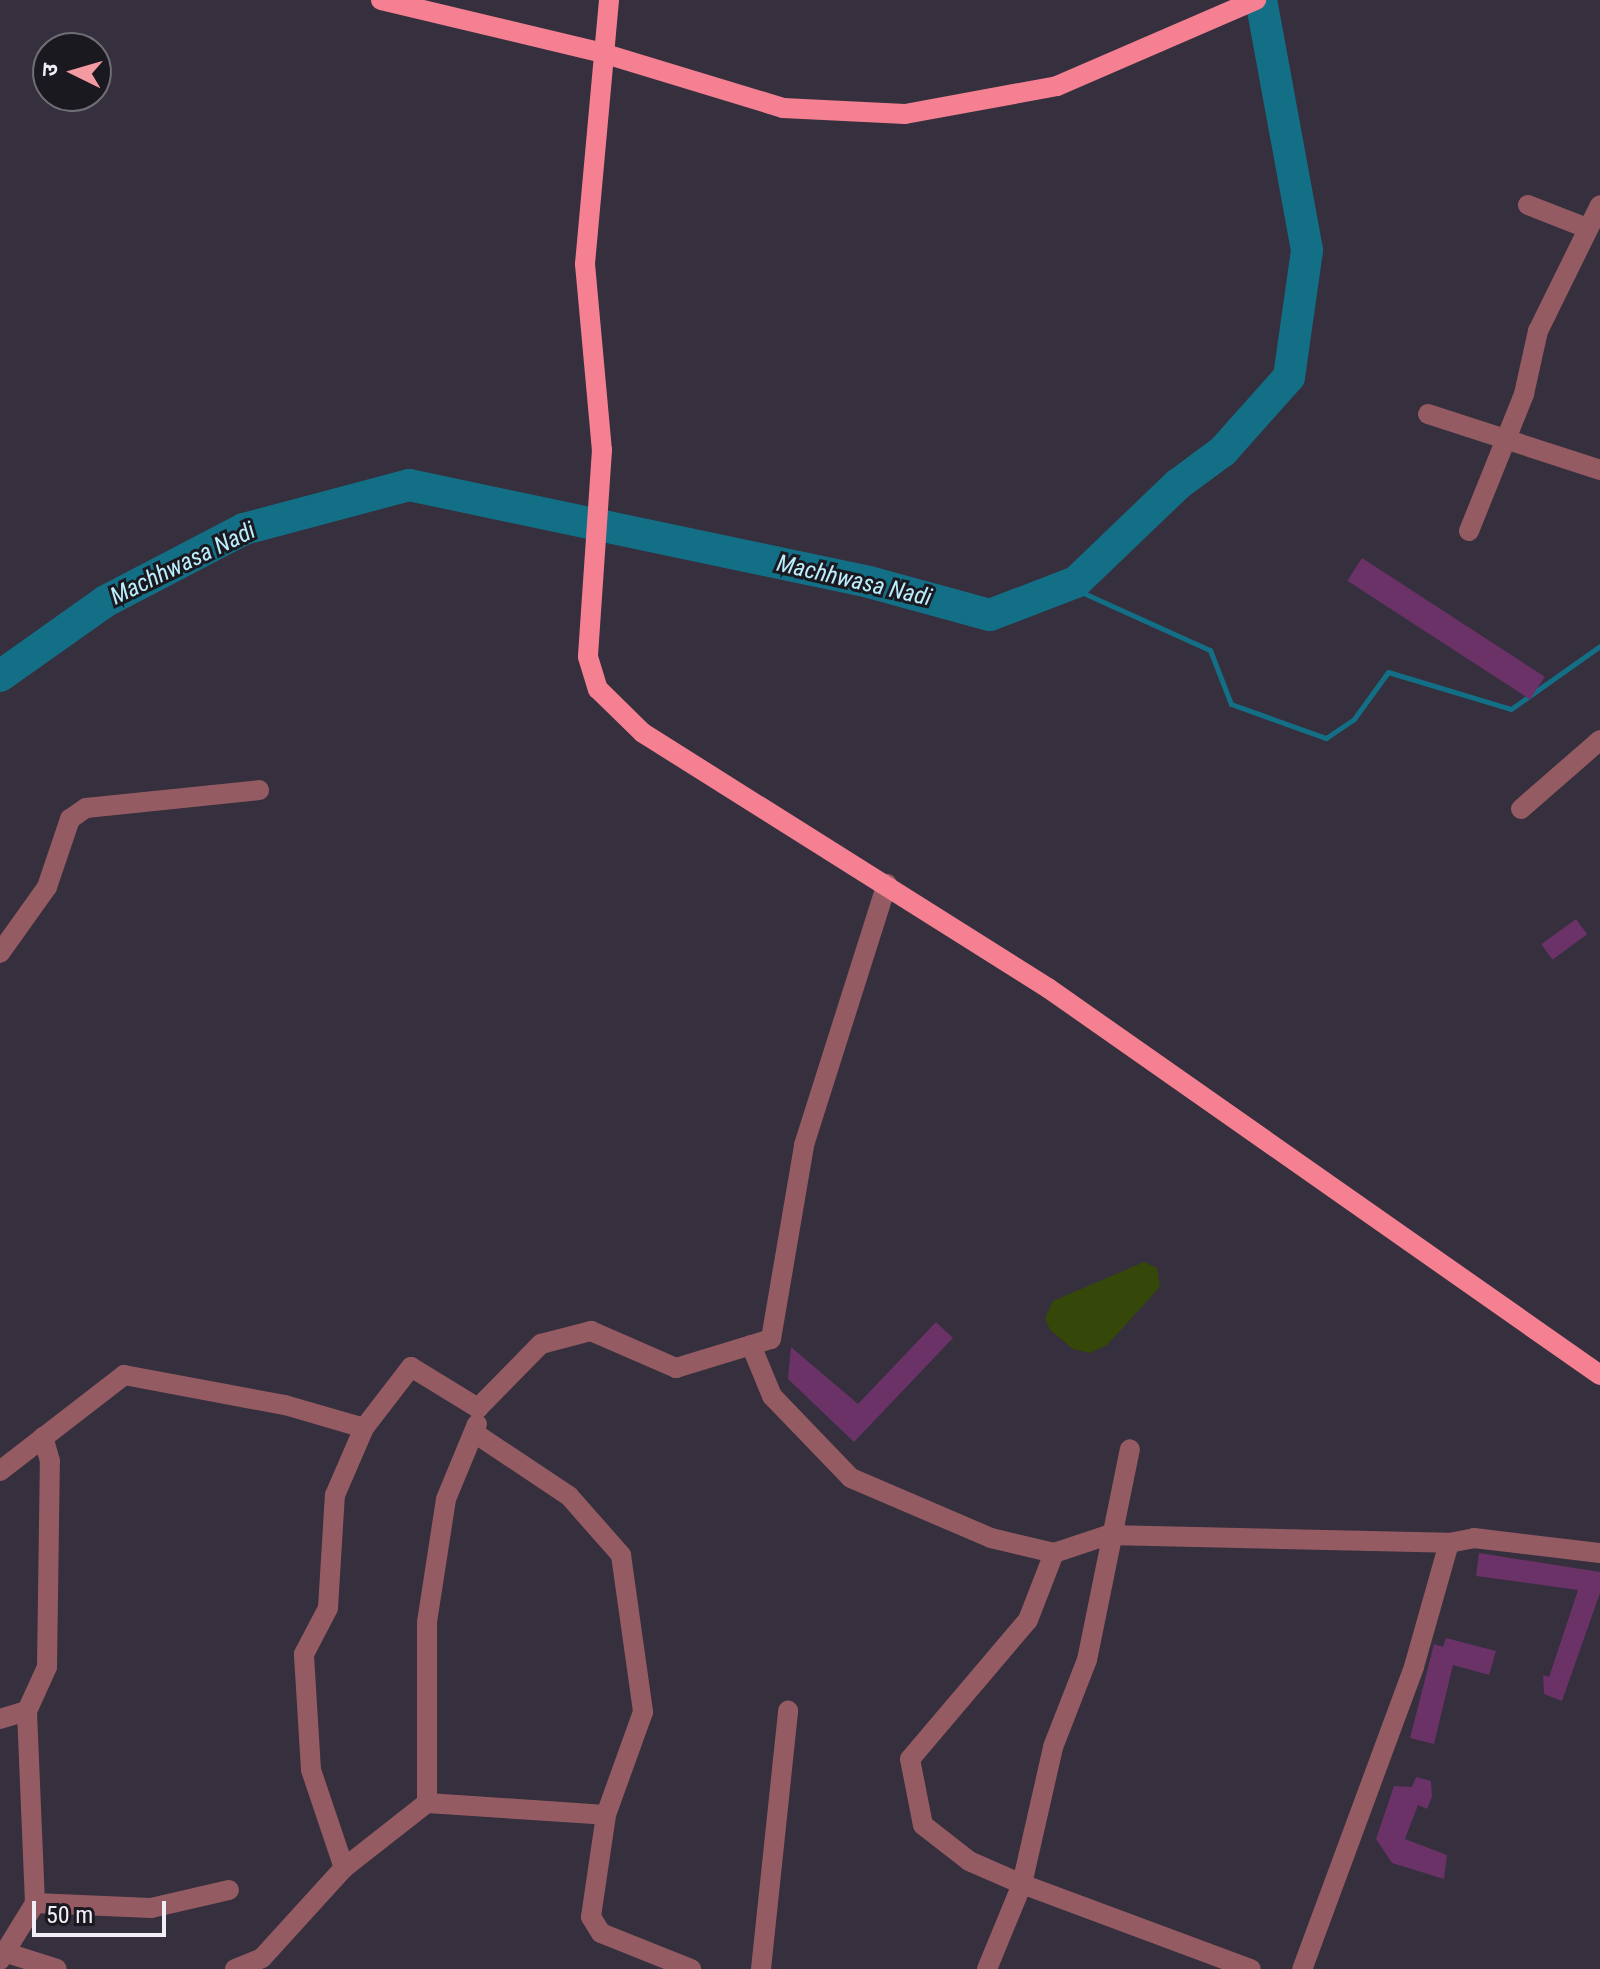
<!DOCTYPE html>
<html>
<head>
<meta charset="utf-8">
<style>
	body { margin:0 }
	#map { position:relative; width:1600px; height:1969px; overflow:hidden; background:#352f3e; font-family:"Roboto Condensed","Noto Sans Devanagari",sans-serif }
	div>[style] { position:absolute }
	.green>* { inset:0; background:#354709 }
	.stream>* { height:5px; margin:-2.5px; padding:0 2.5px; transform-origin:2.5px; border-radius:2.5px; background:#136f86 }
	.river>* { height:32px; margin:-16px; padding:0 16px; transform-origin:16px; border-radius:16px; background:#136f86 }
	.building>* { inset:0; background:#6a3267; transform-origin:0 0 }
	.minor>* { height:20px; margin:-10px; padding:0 10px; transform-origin:10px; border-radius:10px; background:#955b62 }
	.primary>* { height:20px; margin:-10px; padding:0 10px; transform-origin:10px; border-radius:10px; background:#f48091 }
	span { translate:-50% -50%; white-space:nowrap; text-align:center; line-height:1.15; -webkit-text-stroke:6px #1b1920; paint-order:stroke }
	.water-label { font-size:24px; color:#bcedfd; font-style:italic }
	.north { position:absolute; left:32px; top:32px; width:80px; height:80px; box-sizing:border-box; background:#1b1920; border:2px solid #716e76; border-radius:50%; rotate:275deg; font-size:22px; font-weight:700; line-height:32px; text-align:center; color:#f2eef8 }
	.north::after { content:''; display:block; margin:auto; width:28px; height:36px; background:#f49aa1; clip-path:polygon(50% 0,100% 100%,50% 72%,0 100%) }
	.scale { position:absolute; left:32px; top:1901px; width:134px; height:36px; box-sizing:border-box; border:4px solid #f2eef8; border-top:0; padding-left:10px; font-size:24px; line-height:28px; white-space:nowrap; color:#f2eef8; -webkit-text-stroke:6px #1b1920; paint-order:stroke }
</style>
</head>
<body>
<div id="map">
	<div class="green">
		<div style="clip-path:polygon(1144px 1262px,1157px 1268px,1160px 1287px,1107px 1345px,1090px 1353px,1073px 1349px,1050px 1330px,1045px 1318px,1053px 1301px)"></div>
	</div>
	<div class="stream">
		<div style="left:1068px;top:586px;width:156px;rotate:24.3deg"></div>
		<div style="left:1210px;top:650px;width:58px;rotate:68.7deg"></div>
		<div style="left:1231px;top:704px;width:101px;rotate:19.7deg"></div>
		<div style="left:1326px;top:738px;width:34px;rotate:-34deg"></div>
		<div style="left:1354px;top:719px;width:58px;rotate:-54.1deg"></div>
		<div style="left:1388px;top:672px;width:128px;rotate:16.7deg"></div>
		<div style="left:1511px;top:709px;width:109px;rotate:-35.3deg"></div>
	</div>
	<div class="river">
		<div style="left:0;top:676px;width:130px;rotate:-35.3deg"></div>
		<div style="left:106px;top:601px;width:156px;rotate:-27.6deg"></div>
		<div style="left:244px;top:529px;width:171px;rotate:-14.9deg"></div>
		<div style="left:409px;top:485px;width:470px;rotate:11.9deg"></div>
		<div style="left:869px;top:582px;width:125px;rotate:15.3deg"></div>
		<div style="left:990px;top:615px;width:92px;rotate:-21deg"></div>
		<div style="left:1076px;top:582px;width:140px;rotate:-43.8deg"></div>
		<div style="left:1177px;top:485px;width:57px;rotate:-36.5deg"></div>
		<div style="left:1223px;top:451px;width:99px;rotate:-48.3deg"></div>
		<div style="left:1289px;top:377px;width:128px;rotate:-81.9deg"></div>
		<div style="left:1307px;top:250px;width:254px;rotate:-100.4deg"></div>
	</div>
	<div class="building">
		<div style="left:1362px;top:558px;width:218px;height:27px;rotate:33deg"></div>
		<div style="left:1576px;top:919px;width:19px;height:43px;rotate:54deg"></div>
		<div style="clip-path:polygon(936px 1322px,953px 1338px,854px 1442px,788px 1379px,791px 1347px,858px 1404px)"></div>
		<div style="clip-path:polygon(1479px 1553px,1600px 1572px,1600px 1593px,1562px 1701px,1544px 1694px,1543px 1675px,1549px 1677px,1578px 1590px,1476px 1576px)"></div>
		<div style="clip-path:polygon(1446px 1638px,1496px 1651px,1489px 1675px,1453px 1665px,1434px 1744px,1410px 1738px,1434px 1644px,1443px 1647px)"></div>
		<div style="clip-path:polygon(1416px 1777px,1431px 1781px,1432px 1797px,1427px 1809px,1418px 1805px,1405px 1839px,1447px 1855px,1444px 1879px,1392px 1863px,1376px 1839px,1394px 1786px,1412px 1787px)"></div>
	</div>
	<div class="minor">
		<div style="left:1528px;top:205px;width:60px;rotate:21.4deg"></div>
		<div style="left:1428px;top:414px;width:181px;rotate:18deg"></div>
		<div style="left:1469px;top:531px;width:148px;rotate:-68.1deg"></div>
		<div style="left:1524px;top:394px;width:65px;rotate:-77.5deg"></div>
		<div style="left:1538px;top:331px;width:140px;rotate:-63.8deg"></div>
		<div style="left:1521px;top:809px;width:105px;rotate:-41.1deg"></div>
		<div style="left:0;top:953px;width:81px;rotate:-54.5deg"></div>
		<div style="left:47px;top:887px;width:72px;rotate:-71.3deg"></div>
		<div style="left:70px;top:819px;width:19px;rotate:-35deg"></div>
		<div style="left:86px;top:808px;width:174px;rotate:-5.9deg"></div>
		<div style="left:751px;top:1345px;width:55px;rotate:67.6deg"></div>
		<div style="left:772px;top:1396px;width:114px;rotate:46.1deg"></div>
		<div style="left:851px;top:1478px;width:152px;rotate:23.2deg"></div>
		<div style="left:991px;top:1538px;width:65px;rotate:13.4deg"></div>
		<div style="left:1054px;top:1553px;width:57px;rotate:-18.4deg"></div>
		<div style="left:1108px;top:1535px;width:341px;rotate:1.3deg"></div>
		<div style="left:1449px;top:1543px;width:129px;rotate:105.8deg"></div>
		<div style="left:1414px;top:1667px;width:322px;rotate:110.3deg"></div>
		<div style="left:476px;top:1434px;width:112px;rotate:33.7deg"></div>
		<div style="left:569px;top:1496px;width:79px;rotate:48.6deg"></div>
		<div style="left:621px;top:1555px;width:159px;rotate:82deg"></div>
		<div style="left:643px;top:1712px;width:109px;rotate:109.8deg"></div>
		<div style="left:606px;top:1815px;width:103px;rotate:98.4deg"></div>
		<div style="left:591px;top:1917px;width:19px;rotate:58deg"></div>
		<div style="left:601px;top:1933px;width:97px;rotate:21.8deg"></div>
		<div style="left:0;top:1471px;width:157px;rotate:-37.7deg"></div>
		<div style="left:124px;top:1375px;width:164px;rotate:10.6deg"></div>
		<div style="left:285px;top:1405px;width:82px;rotate:16.2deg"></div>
		<div style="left:364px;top:1428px;width:77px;rotate:-52.4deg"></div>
		<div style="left:411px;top:1367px;width:79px;rotate:31.5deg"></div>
		<div style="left:478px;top:1408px;width:90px;rotate:-45.5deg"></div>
		<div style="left:541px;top:1344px;width:52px;rotate:-14.6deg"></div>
		<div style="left:591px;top:1331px;width:93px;rotate:23.5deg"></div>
		<div style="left:676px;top:1368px;width:99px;rotate:-17deg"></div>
		<div style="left:771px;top:1339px;width:197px;rotate:-80.3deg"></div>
		<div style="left:804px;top:1145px;width:274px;rotate:-72.4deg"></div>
		<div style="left:1449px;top:1543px;width:25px;rotate:-11deg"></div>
		<div style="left:1474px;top:1538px;width:127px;rotate:6.8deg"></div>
		<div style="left:1054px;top:1553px;width:72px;rotate:111.2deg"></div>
		<div style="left:1028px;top:1620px;width:182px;rotate:130.3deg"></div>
		<div style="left:910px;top:1759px;width:67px;rotate:78.9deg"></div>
		<div style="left:923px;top:1825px;width:58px;rotate:38deg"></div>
		<div style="left:969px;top:1861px;width:58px;rotate:23.5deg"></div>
		<div style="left:1022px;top:1884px;width:244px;rotate:20.4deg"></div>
		<div style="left:0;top:1719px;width:28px;rotate:-17deg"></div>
		<div style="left:427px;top:1803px;width:181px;rotate:-90deg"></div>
		<div style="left:427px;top:1622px;width:124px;rotate:-81.2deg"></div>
		<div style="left:446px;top:1499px;width:81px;rotate:-67.5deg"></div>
		<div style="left:344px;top:1868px;width:103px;rotate:-108.6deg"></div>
		<div style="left:311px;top:1770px;width:116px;rotate:-93.5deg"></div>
		<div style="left:304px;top:1654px;width:52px;rotate:-62.4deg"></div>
		<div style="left:328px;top:1608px;width:113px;rotate:-86.5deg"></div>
		<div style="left:335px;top:1495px;width:73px;rotate:-66.6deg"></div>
		<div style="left:35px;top:1903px;width:192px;rotate:-92.4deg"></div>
		<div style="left:27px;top:1711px;width:48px;rotate:-65.6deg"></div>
		<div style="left:47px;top:1667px;width:206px;rotate:-89.2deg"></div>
		<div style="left:50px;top:1461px;width:25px;rotate:-106deg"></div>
		<div style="left:7px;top:1953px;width:52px;rotate:17.7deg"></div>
		<div style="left:0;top:1960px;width:67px;rotate:-58.4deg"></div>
		<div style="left:35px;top:1903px;width:116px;rotate:2.5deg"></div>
		<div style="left:151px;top:1908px;width:80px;rotate:-13deg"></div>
		<div style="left:235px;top:1969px;width:29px;rotate:-22deg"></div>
		<div style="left:262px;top:1958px;width:122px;rotate:-47.7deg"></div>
		<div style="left:344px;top:1868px;width:105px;rotate:-38.1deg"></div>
		<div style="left:427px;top:1803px;width:179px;rotate:3.8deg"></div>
		<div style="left:761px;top:1969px;width:260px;rotate:-84deg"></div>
		<div style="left:987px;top:1969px;width:92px;rotate:-67.6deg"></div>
		<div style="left:1022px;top:1884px;width:140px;rotate:-77.2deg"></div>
		<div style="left:1053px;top:1747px;width:93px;rotate:-68.7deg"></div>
		<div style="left:1087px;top:1660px;width:215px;rotate:-78.5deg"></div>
	</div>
	<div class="primary">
		<div style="left:381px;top:0;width:224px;rotate:13.4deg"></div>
		<div style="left:599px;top:52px;width:192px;rotate:16.9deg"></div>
		<div style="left:783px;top:108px;width:122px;rotate:2.8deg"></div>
		<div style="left:905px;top:114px;width:155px;rotate:-10.4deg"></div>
		<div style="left:1057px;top:86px;width:217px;rotate:-23.4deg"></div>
		<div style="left:609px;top:0;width:265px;rotate:95.2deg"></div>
		<div style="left:585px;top:264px;width:187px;rotate:84.8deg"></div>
		<div style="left:602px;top:450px;width:207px;rotate:93.9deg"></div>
		<div style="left:588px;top:657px;width:34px;rotate:73deg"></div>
		<div style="left:598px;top:689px;width:63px;rotate:44.4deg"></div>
		<div style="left:643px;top:733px;width:479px;rotate:32.2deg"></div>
		<div style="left:1048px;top:988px;width:674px;rotate:35.03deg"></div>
	</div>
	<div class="water-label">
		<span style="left:183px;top:564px;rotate:-26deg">Machhwasa Nadi</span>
		<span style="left:854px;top:581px;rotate:13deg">Machhwasa Nadi</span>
	</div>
	<div class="north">उ</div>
	<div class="scale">50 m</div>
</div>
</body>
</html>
